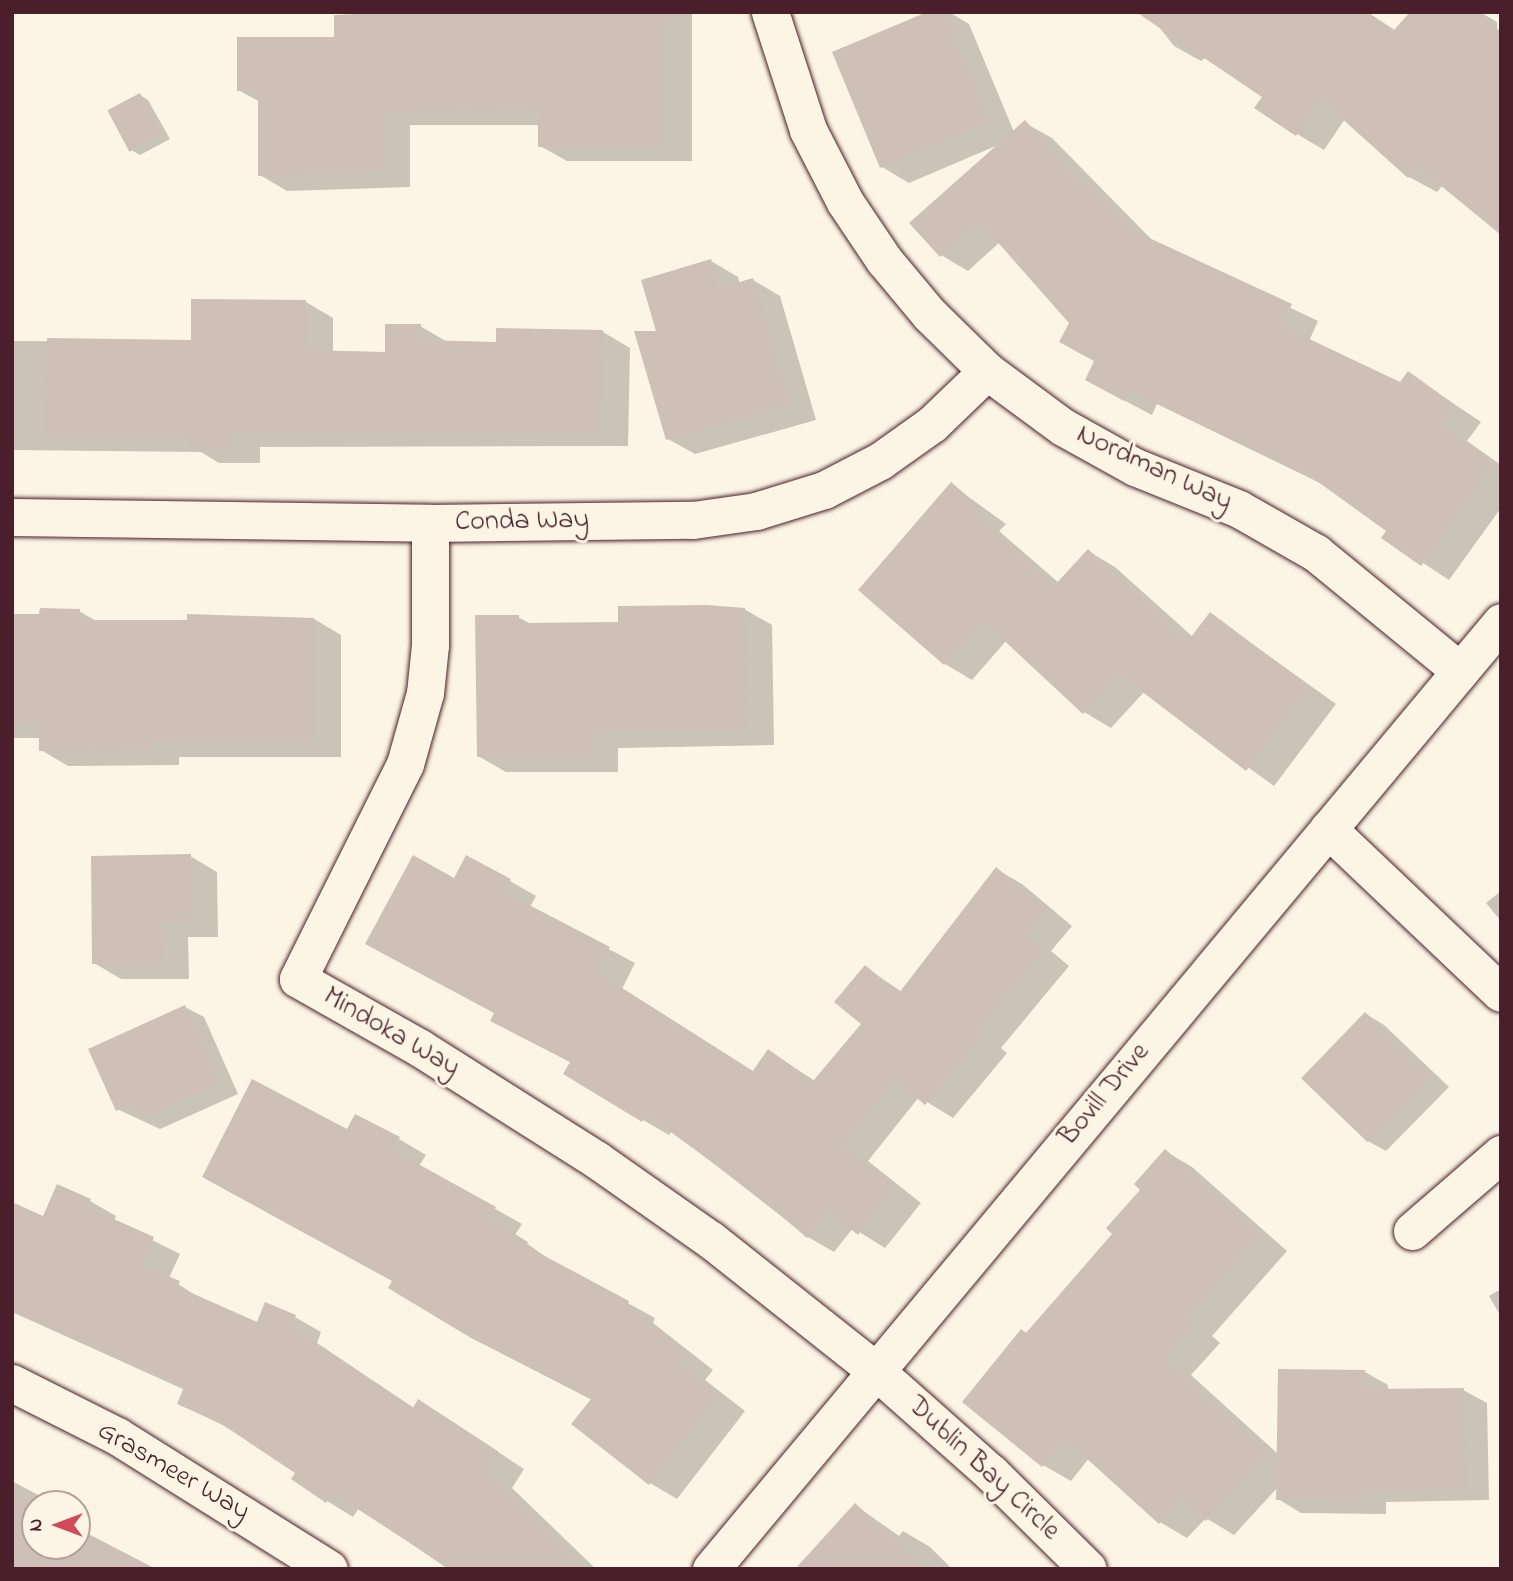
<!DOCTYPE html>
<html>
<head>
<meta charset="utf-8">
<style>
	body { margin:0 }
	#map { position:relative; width:1513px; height:1581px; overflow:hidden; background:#fcf5e5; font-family:"Indie Flower",sans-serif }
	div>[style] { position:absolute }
	.shadow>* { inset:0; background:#0003 }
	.building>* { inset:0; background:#cfc0b7; transform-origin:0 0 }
	.roads { filter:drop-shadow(0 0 2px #4a1f2b) drop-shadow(0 0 2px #4a1f2b) }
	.street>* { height:37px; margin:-18.5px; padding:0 18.5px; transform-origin:18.5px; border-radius:18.5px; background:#fcf5e5 }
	span { translate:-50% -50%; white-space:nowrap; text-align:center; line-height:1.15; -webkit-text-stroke:6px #fcf5e5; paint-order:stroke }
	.street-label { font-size:28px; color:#4a1f2b }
	.frame { position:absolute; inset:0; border:14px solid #4a1f2b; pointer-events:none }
	.north { position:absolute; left:21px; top:1490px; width:70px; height:70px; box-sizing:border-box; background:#fcf5e5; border:2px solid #b59f9b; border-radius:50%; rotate:270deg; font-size:19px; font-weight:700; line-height:28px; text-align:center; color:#4a1f2b }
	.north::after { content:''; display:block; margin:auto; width:24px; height:32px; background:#d1495b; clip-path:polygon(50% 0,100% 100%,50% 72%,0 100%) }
</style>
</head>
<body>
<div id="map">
	<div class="shadow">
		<div style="clip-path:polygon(402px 12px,692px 12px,692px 161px,567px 161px,540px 146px,540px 125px,410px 125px,410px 187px,287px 191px,260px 175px,260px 102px,238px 90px,336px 39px)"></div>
		<div style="clip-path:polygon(932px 12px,949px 12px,969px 24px,1014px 132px,1025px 123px,1052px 138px,1155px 243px,1318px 321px,1309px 341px,1401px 384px,1408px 373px,1481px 422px,1467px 441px,1501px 465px,1501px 508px,1449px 580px,1383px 537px,1389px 530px,1326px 486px,1157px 404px,1152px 415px,1114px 395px,1071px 323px,1000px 242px,968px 271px,941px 255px,998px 145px,909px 183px,882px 167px)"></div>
		<div style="clip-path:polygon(1147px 12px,1367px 12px,1396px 31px,1465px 12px,1480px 12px,1497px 22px,1501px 233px,1443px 185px,1437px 192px,1409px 177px,1345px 119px,1324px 150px,1297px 134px,1264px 97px,1206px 57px,1201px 61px,1174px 46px)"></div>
		<div style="clip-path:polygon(140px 95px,148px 100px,170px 139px,140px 155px,131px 150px)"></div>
		<div style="clip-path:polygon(711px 261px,738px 277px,740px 284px,753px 280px,780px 296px,816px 420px,695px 454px,668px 439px,659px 333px)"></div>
		<div style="clip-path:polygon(306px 302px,333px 318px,333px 352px,386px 354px,420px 326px,449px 343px,497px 344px,603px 332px,630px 348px,628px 446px,260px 447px,260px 463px,219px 463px,201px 452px,12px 450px,12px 341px,193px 342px)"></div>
		<div style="clip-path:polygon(952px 485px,1006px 524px,999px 531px,1059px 583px,1088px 551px,1115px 567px,1193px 637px,1210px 614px,1336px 704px,1274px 786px,1144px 692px,1111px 728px,1084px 712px,1006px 641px,972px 680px,945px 664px,861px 589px)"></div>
		<div style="clip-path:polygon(744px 609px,772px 625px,774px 745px,618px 748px,618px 772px,506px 772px,478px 756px,518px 617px,531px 624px,620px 624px)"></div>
		<div style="clip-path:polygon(79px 611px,98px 622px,314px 619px,341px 635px,341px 757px,179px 757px,179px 765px,68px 766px,41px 750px,41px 738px,12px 738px,12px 616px)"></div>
		<div style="clip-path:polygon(190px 856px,217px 872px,218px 937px,188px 937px,189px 979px,121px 979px,94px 963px)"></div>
		<div style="clip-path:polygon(996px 869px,1022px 884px,1072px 926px,1051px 951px,1069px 966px,1001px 1048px,1007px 1053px,953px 1118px,919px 1097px,868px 1161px,921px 1203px,885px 1248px,853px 1228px,834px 1252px,808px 1237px,672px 1131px,669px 1135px,643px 1120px,572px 1063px,518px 1035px,496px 1013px,454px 880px,510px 881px,536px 896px,530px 907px,635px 963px,622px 989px,754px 1072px,769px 1051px,815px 1081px,863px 1024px,865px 967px,902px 992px)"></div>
		<div style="clip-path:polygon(1501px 891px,1501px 921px,1486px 903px)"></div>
		<div style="clip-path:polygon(185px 1007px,204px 1017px,238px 1094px,160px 1129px,117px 1109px)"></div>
		<div style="clip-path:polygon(1366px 1014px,1384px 1025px,1449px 1087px,1386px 1151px,1368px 1141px)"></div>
		<div style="clip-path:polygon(348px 1132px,399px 1139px,426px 1155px,419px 1166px,522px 1224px,515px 1235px,553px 1262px,655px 1318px,653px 1323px,713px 1370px,705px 1380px,745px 1411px,677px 1499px,650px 1483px,592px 1400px,501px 1353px,394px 1281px)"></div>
		<div style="clip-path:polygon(1165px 1151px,1192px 1167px,1287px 1251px,1212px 1336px,1220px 1343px,1191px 1375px,1278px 1454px,1365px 1372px,1388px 1385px,1388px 1391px,1463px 1390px,1487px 1403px,1489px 1500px,1386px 1502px,1386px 1514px,1301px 1513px,1278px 1499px,1278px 1487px,1234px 1535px,1206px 1518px,1187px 1538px,1160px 1522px,1089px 1458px,1071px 1481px,1043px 1465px,965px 1402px,1115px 1234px)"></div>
		<div style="clip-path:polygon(90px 1201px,116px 1216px,114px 1221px,180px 1254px,169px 1278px,204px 1301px,258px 1324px,295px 1317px,321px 1332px,317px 1343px,414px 1408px,445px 1417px,524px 1469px,512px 1488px,596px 1569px,448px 1569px,359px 1508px,353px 1517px,327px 1501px,293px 1479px,298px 1472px,239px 1433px,179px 1404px,185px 1390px,12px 1312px,12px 1204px,44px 1218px)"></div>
		<div style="clip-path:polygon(1501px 1289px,1501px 1317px,1489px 1296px)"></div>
		<div style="clip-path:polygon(12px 1481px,55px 1504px,35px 1504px,35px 1546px,77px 1546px,77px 1530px,150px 1569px,12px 1569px)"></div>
		<div style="clip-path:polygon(855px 1505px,899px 1536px,903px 1531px,930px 1547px,952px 1569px,797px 1569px)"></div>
	</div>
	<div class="building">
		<div style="clip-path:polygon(400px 12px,665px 12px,665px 147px,538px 147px,538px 110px,383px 111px,383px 172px,258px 176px,258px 90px,237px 91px,237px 37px,334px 37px,334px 15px)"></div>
		<div style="clip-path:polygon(927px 12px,944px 12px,990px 122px,880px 168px,832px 52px)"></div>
		<div style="clip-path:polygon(1136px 12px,1367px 12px,1394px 30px,1410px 12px,1479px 12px,1501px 32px,1501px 235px,1418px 167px,1408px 178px,1320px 99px,1296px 136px,1254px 108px,1262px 97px)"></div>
		<div style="left:140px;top:93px;width:47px;height:37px;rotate:62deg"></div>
		<div style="clip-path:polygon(1025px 120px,1082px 185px,1087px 180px,1132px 230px,1292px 304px,1282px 326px,1400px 382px,1408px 371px,1455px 405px,1441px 424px,1495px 463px,1421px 566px,1381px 538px,1386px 531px,1314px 479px,1129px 390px,1124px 401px,1085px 380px,1094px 361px,1059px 342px,1069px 323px,979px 221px,940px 257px,909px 223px)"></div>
		<div style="clip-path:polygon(711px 259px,720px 288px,753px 278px,790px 405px,666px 440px,634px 331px,656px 331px,641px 280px)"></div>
		<div style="clip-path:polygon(191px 299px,306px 300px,306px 350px,385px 352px,385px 324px,421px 324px,420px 340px,496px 342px,496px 328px,603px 330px,601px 431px,233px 432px,233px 449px,190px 448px,190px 438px,46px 436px,47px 338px,191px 340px)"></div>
		<div style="clip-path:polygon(951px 482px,980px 507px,973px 514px,1054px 586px,1088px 549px,1188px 641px,1210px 612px,1310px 687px,1246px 771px,1119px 674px,1083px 714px,983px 621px,944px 665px,858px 590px)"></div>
		<div style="clip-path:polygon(707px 605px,745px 608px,747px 730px,591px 733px,591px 757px,477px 757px,475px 615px,519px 615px,519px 623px,618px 622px,618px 606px)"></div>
		<div style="clip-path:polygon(40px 608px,80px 609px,80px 620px,187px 620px,187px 614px,314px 618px,314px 742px,152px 742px,152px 750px,39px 751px,39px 722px,12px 723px,12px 614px,39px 614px)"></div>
		<div style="clip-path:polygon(191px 854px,191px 922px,161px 922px,162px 964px,92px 964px,91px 856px)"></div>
		<div style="clip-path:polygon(413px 855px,454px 878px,466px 855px,511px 879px,504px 892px,610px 947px,597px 972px,753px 1071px,768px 1049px,813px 1081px,861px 1024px,834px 1002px,865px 965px,899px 993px,996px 867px,1047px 910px,1026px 935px,1044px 950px,976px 1032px,982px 1037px,925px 1105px,895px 1080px,843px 1145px,896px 1186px,858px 1235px,828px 1211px,807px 1238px,757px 1195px,646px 1114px,642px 1122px,563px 1074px,570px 1062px,490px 1021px,494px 1013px,365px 944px)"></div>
		<div style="clip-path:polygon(185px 1005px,221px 1083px,140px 1120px,133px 1103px,116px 1111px,88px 1049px)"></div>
		<div style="left:1365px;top:1012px;width:92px;height:92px;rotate:44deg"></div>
		<div style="clip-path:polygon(252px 1079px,347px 1129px,355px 1114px,400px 1137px,393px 1150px,496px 1207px,489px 1218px,528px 1242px,526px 1246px,629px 1301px,627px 1306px,687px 1353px,679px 1364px,719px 1394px,649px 1485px,571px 1424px,591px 1399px,471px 1338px,388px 1288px,392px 1281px,202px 1177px)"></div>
		<div style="clip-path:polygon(1165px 1149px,1261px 1235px,1186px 1319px,1194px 1326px,1165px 1358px,1268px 1453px,1206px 1521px,1182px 1499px,1159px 1524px,1065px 1439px,1042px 1467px,962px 1402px,1021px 1329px,1026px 1333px,1112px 1234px,1106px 1228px,1140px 1190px,1134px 1184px)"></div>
		<div style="clip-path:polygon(57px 1184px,91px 1199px,87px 1207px,154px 1237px,142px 1265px,180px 1281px,178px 1287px,257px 1322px,265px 1302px,296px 1315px,291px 1326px,413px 1408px,418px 1399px,499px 1452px,486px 1472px,588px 1569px,450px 1569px,333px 1493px,326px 1503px,291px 1479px,295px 1473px,220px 1423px,177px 1404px,184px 1387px,12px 1310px,12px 1202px,43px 1216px)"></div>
		<div style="clip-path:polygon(1278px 1369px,1365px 1370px,1365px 1389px,1464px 1388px,1466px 1488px,1363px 1490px,1363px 1501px,1276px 1500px)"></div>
		<div style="clip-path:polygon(12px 1494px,35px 1506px,35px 1546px,77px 1546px,77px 1528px,156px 1569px,12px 1569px)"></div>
		<div style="clip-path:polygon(855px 1503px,926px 1569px,795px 1569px)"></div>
	</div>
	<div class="roads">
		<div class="street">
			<div style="left:770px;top:12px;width:124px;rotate:72.1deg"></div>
			<div style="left:808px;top:130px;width:81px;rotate:62.8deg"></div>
			<div style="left:845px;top:202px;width:70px;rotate:56.1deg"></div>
			<div style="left:884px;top:260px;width:70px;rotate:50.2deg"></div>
			<div style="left:929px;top:314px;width:81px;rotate:44.5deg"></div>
			<div style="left:987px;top:371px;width:94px;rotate:36.4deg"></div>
			<div style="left:1063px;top:427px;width:82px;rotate:29.1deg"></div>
			<div style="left:1135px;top:467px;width:112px;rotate:22deg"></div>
			<div style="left:1239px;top:509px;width:89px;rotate:29.7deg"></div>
			<div style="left:1316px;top:553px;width:186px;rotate:39.3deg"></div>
			<div style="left:12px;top:517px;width:418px;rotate:0.8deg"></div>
			<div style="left:430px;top:523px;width:263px;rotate:-0.7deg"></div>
			<div style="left:693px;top:520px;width:64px;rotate:-8.1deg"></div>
			<div style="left:756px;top:511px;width:71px;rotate:-17.2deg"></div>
			<div style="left:824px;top:490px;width:63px;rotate:-27.4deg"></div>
			<div style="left:880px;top:461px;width:64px;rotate:-35.4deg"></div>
			<div style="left:932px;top:424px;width:76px;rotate:-43.9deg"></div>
			<div style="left:430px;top:523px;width:122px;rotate:90deg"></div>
			<div style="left:430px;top:645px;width:48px;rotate:95.9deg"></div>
			<div style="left:425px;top:693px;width:74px;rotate:105.7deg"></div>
			<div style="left:405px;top:764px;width:240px;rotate:116.5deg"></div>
			<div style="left:298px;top:979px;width:140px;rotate:29.5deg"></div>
			<div style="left:420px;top:1048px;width:209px;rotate:32.3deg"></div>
			<div style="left:597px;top:1160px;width:139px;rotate:35.1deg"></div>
			<div style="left:711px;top:1240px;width:211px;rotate:38.4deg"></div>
			<div style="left:876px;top:1371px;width:154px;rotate:41.6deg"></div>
			<div style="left:991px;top:1473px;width:136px;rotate:44.7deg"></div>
			<div style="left:1328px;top:829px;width:238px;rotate:43.5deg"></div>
			<div style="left:1412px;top:1231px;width:118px;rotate:-40.9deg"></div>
			<div style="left:12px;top:1383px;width:118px;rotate:26.8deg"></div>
			<div style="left:117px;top:1436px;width:250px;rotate:32.1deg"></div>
			<div style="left:711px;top:1569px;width:1233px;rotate:-50.16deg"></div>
		</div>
	</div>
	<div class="street-label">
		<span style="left:1154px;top:469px;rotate:25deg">Nordman Way</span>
		<span style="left:522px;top:522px;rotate:-1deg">Conda Way</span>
		<span style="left:391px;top:1033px;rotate:30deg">Mindoka Way</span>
		<span style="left:1105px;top:1095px;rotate:-50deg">Bovill Drive</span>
		<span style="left:983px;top:1469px;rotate:43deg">Dublin Bay Circle</span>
		<span style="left:173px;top:1472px;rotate:30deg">Grasmeer Way</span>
	</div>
	<div class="frame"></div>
	<div class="north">N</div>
</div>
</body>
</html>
